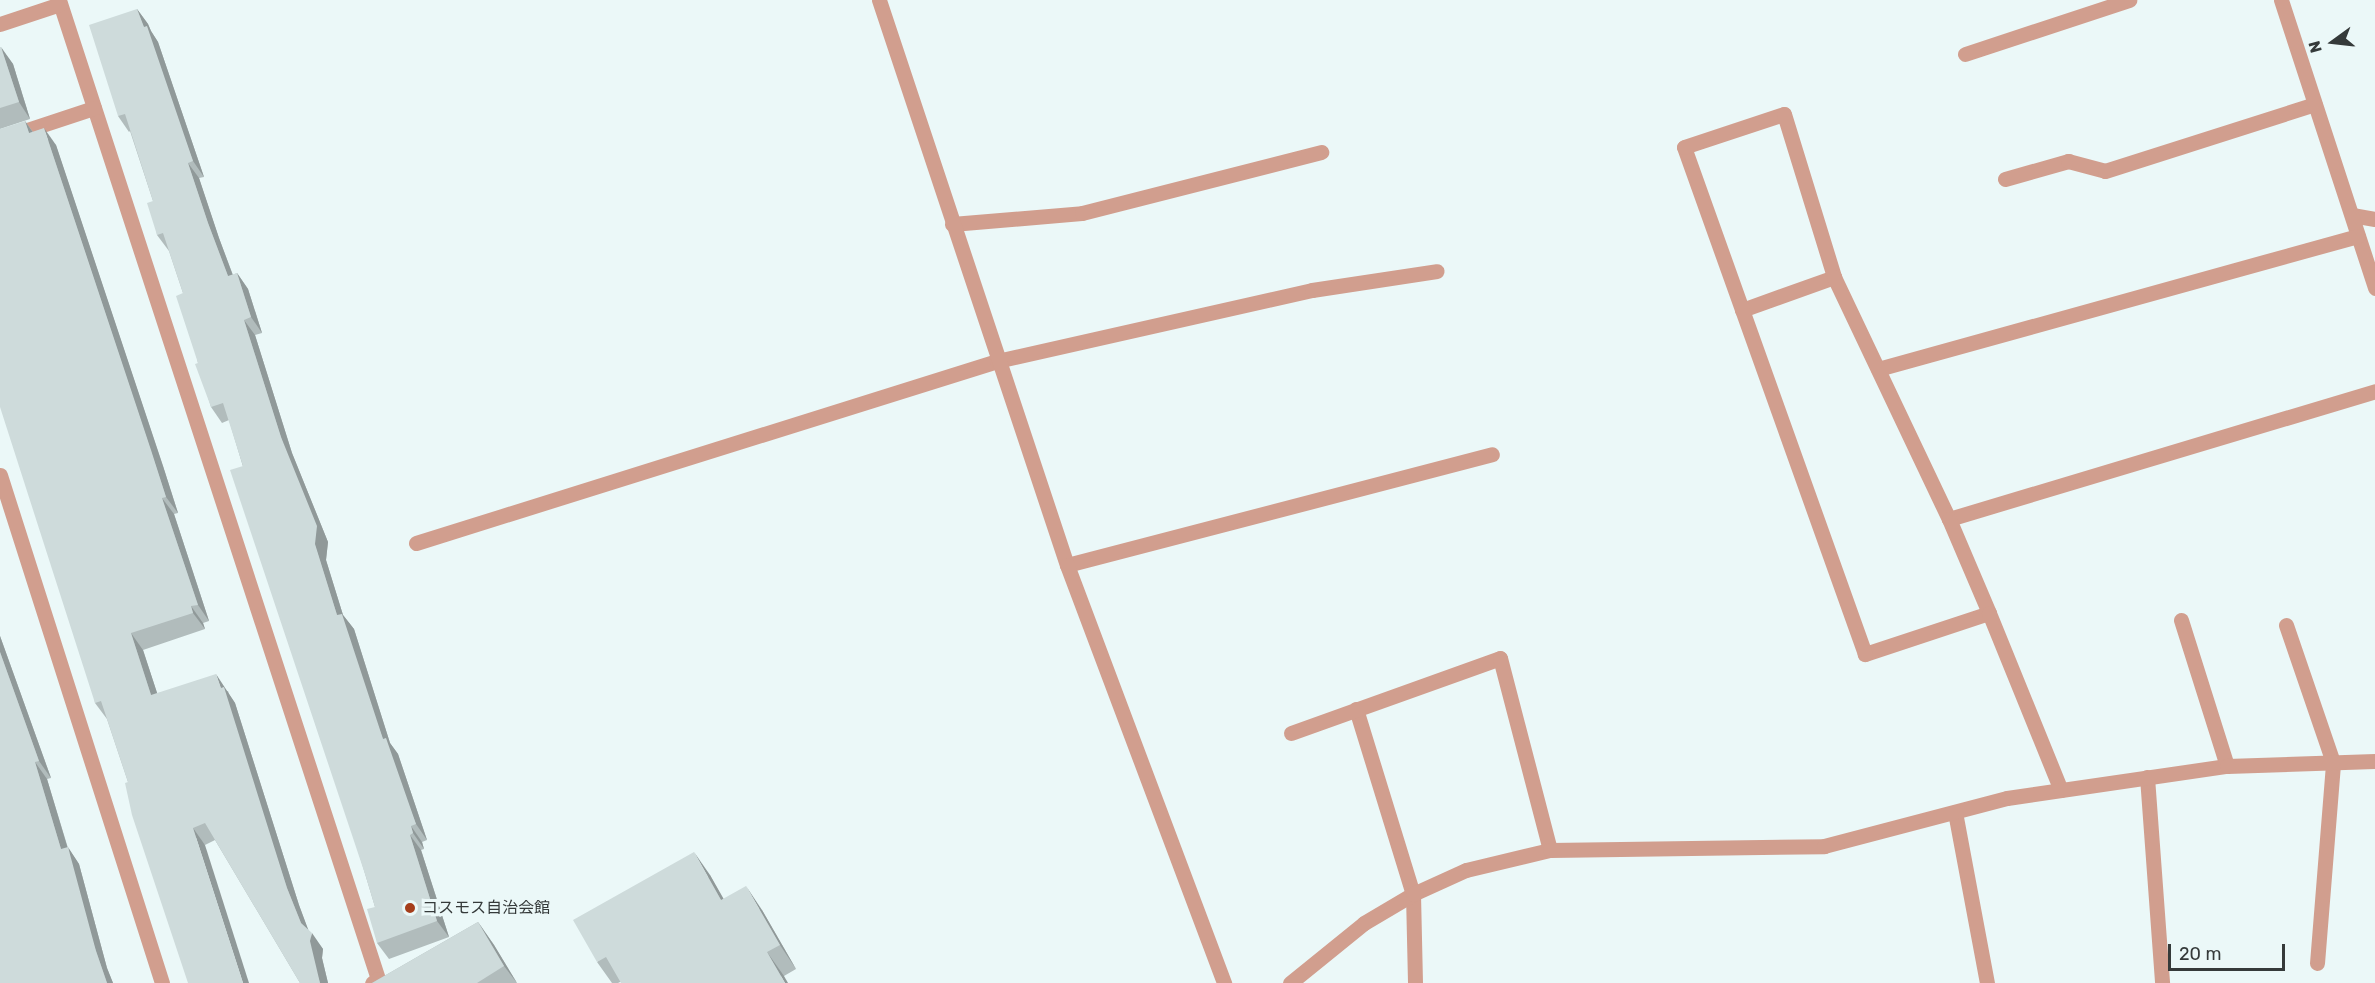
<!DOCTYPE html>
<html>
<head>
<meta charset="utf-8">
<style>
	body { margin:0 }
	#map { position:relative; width:2375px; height:983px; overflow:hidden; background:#ebf8f8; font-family:Rubik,"Noto Sans JP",sans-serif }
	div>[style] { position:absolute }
	.service>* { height:15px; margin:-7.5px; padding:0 7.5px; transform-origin:7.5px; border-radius:7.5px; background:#d19e8e }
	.minor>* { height:15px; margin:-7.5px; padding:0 7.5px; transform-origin:7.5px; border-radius:7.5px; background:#d19e8e }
	.tertiary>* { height:15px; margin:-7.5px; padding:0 7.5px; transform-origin:7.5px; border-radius:7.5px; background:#d19e8e }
	.wall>* { inset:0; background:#b1bcbc }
	.shaded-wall>* { inset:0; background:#909999 }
	.building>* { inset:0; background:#cedbdb }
	.dots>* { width:16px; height:16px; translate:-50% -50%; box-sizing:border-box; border:3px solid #ebf8f8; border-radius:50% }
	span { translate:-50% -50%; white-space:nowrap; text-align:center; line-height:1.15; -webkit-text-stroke:6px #ebf8f8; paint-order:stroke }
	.poi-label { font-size:16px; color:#353a3a }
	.left { translate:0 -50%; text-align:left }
	.north { position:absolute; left:2303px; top:12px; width:60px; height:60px; -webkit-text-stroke:4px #ebf8f8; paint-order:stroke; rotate:255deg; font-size:16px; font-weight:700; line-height:24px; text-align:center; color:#353a3a }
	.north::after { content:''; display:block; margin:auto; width:21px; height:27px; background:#353a3a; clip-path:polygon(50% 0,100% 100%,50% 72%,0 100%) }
	.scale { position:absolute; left:2168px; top:944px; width:117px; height:27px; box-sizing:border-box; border:3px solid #353a3a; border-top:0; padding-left:8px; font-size:18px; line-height:21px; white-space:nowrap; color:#353a3a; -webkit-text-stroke:4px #ebf8f8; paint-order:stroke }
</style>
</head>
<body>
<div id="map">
	<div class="service">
		<div style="left:1965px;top:54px;width:173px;rotate:-18.2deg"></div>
		<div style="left:2005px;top:179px;width:66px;rotate:-15.9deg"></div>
		<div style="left:2068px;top:161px;width:38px;rotate:15deg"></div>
		<div style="left:2105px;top:171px;width:220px;rotate:-17.7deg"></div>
		<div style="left:2352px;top:215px;width:23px;rotate:10deg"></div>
		<div style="left:952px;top:224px;width:130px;rotate:-4.8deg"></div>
		<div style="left:1082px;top:213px;width:247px;rotate:-14.3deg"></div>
		<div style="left:2181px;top:620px;width:153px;rotate:72.5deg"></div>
		<div style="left:2286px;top:625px;width:145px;rotate:71.1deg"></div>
		<div style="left:1356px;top:709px;width:194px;rotate:72.9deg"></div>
		<div style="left:1291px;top:733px;width:222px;rotate:-19.7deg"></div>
		<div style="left:1500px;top:658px;width:198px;rotate:75.4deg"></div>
	</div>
	<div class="minor">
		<div style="left:59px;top:0;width:1030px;rotate:71.95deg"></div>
		<div style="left:378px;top:979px;width:7px;rotate:146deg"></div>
		<div style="left:2281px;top:0;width:303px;rotate:71.9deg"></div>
		<div style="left:0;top:24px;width:63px;rotate:-18.4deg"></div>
		<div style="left:0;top:139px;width:99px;rotate:-18.3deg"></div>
		<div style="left:1742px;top:310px;width:98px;rotate:-19.7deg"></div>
		<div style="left:1878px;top:369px;width:498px;rotate:-15.5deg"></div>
		<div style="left:0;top:475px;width:533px;rotate:72.31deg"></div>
		<div style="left:1949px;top:519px;width:445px;rotate:-16.7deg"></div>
		<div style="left:416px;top:543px;width:609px;rotate:-17.39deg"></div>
		<div style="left:997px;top:361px;width:323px;rotate:-12.7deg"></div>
		<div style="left:1312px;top:290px;width:126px;rotate:-8.6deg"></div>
		<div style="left:1067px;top:565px;width:439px;rotate:-14.6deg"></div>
		<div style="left:1989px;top:613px;width:131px;rotate:161.7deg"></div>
		<div style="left:1865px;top:654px;width:538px;rotate:-109.65deg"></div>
		<div style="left:1684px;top:147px;width:105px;rotate:-18.3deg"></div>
		<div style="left:1784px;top:114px;width:170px;rotate:72.9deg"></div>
		<div style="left:1834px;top:277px;width:268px;rotate:64.6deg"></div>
		<div style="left:1949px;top:519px;width:102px;rotate:66.9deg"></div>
		<div style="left:1989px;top:613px;width:191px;rotate:67.9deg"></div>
		<div style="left:2147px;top:777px;width:207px;rotate:85.8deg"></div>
		<div style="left:1955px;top:812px;width:174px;rotate:79.4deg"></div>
		<div style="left:1413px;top:894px;width:89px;rotate:88.7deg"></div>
		<div style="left:2317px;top:963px;width:202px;rotate:-85.4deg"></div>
		<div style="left:1290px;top:983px;width:95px;rotate:-39deg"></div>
		<div style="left:1364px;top:923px;width:57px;rotate:-30.6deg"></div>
		<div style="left:1413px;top:894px;width:58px;rotate:-24.4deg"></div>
		<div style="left:1466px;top:870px;width:86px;rotate:-13.4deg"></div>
		<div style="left:1550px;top:850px;width:274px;rotate:-0.8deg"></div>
		<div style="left:1824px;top:846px;width:189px;rotate:-14.7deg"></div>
		<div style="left:2007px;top:798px;width:222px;rotate:-8.3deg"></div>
		<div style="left:2227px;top:766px;width:148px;rotate:-1.9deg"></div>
	</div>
	<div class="tertiary">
		<div style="left:879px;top:0;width:595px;rotate:71.6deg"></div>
		<div style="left:1067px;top:565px;width:447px;rotate:69.4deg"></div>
	</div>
	<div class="wall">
		<div style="clip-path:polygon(137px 9px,148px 24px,151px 31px,158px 42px,204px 177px,199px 178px,219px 238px,233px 275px,237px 273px,248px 289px,262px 333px,255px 335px,292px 453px,328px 542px,326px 560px,343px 615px,354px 629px,390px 743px,398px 754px,427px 840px,422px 842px,424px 849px,421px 850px,449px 937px,389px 959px,377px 943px,375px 907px,229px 420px,222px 423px,211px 407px,198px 363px,183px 293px,169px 251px,157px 235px,153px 201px,130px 131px,129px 132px,118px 116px)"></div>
		<div style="clip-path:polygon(0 47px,13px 64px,30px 119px,0 129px)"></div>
		<div style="clip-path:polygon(25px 121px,33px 132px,56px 145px,163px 466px,178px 513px,174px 514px,209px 621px,203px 623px,205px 629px,143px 650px,157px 693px,228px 691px,229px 694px,235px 703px,299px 905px,308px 930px,323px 949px,322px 958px,328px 983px,300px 983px,215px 840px,205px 845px,128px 782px,107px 719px,95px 703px)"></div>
		<div style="clip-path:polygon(0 636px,51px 778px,47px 779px,68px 848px,79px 864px,107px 968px,113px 983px,0 983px)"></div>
		<div style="clip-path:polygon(710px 875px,723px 899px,762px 910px,796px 969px,784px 976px,620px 982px,618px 983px,612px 983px,597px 962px)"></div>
		<div style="clip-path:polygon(478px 922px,494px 945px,517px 983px,372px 983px)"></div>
	</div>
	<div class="shaded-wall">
		<div style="clip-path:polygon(137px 9px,148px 24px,151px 31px,158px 42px,204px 177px,193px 161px)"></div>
		<div style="clip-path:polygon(1px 47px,13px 64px,30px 119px,19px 102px)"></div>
		<div style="clip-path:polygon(25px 121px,36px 137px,29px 133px)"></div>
		<div style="clip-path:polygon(44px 128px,56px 145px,163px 466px,178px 513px,166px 497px)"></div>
		<div style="clip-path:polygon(188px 163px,199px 178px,219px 238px,239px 292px,228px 276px,208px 223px)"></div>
		<div style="clip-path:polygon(237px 273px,248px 289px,262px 333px,251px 317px)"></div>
		<div style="clip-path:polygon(244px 320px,255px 335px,292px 453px,328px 542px,326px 560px,343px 615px,354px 629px,390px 743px,398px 754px,427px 840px,416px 824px,383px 739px,337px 615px)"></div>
		<div style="clip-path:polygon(162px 498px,174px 514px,209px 621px,198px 605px)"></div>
		<div style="clip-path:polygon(191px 606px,203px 623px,205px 629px,193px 613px)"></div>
		<div style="clip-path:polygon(131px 633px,143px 650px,163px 711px,151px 695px)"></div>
		<div style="clip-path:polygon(0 636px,51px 778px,39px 761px,0 652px)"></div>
		<div style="clip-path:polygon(216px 674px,235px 703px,299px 905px,311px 937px,312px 933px,323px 949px,322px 958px,328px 983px,320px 983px,301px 923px,287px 888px)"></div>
		<div style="clip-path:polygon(35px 762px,47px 779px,70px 856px,68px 847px,79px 864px,107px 968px,113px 983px,107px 983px,96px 951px,61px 849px)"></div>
		<div style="clip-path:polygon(411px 826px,422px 842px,424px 849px,413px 833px)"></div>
		<div style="clip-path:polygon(193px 828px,205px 845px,249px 983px,243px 983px)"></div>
		<div style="clip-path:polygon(410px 835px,421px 850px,449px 937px,437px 921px)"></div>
		<div style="clip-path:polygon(694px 852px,710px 875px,738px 924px,721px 900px)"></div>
		<div style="clip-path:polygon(746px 886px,762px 910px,796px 969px,780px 945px)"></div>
		<div style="clip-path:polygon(478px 922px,494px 945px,517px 983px,504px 966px)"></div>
		<div style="clip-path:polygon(767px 952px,784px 976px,788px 983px,785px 983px)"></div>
	</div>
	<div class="building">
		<div style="clip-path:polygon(137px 9px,144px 27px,147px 26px,193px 161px,188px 163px,208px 223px,228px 276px,237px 273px,251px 317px,244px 320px,281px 437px,317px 526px,315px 544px,337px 615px,342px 614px,383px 739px,386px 738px,416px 824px,411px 826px,413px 833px,410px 835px,437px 921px,377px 943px,367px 909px,375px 907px,366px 877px,230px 470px,243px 466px,223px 403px,211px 407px,195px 364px,198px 363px,176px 296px,183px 293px,163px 233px,157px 235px,147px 203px,153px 201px,125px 114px,118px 116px,89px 25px)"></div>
		<div style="clip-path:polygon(0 47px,1px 47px,19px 102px,0 108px)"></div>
		<div style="clip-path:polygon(25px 121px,29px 133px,44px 128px,151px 450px,166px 497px,162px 498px,198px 605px,191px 606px,193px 613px,131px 633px,151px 695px,216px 674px,221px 688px,224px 687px,287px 888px,301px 923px,312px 933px,310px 941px,320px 983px,300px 983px,205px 823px,193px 828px,243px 983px,188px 983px,132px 815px,125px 783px,128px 782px,101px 701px,95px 703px,0 407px,0 129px)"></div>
		<div style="clip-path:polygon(0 652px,39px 761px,35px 762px,61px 849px,68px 847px,96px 951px,107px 983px,0 983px)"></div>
		<div style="clip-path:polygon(694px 852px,721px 900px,746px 886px,780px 945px,767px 952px,785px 983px,621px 983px,606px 957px,597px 962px,573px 920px)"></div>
		<div style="clip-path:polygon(478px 922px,504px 966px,477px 983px,372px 983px)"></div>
	</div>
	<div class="dots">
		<div style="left:410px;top:908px;background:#a53e1b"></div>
	</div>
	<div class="poi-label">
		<span class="left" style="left:422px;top:908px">コスモス自治会館</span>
	</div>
	<div class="north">N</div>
	<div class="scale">20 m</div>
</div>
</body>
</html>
